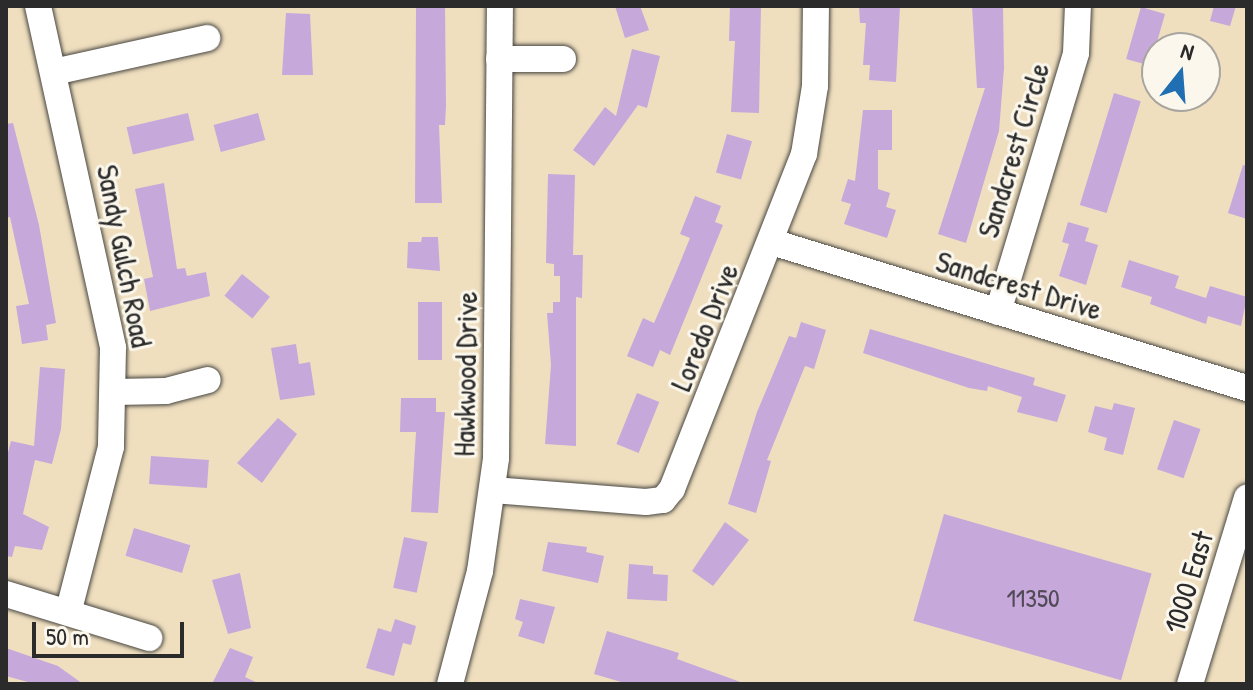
<!DOCTYPE html>
<html>
<head>
<meta charset="utf-8">
<style>
	body { margin:0 }
	#map { position:relative; width:1253px; height:690px; overflow:hidden; background:#efdfbf; font-family:"Patrick Hand",sans-serif }
	div>[style] { position:absolute }
	.building>* { inset:0; background:#c6a8db; transform-origin:0 0 }
	.roads { filter:drop-shadow(0 0 2px #484641) drop-shadow(0 0 2px #484641) }
	.minor>* { height:26px; margin:-13px; padding:0 13px; transform-origin:13px; border-radius:13px; background:#fff }
	span { translate:-50% -50%; white-space:nowrap; text-align:center; line-height:1.15; -webkit-text-stroke:6px #fbf7ec; paint-order:stroke }
	.number-label { font-size:26px; color:#524a57 }
	.number-label span { -webkit-text-stroke-width:0 }
	.street-label { font-size:30px; color:#2b2b2b }
	.frame { position:absolute; inset:0; border:8px solid #2b2b2b; pointer-events:none }
	.north { position:absolute; left:1141px; top:32px; width:80px; height:80px; box-sizing:border-box; background:#fbf7ec; border:2px solid #a8a59f; border-radius:50%; rotate:17deg; font-size:22px; font-weight:700; line-height:32px; text-align:center; color:#2b2b2b }
	.north::after { content:''; display:block; margin:auto; width:28px; height:36px; background:#1f6fb2; clip-path:polygon(50% 0,100% 100%,50% 72%,0 100%) }
	.scale { position:absolute; left:32px; top:622px; width:152px; height:36px; box-sizing:border-box; border:4px solid #2b2b2b; border-top:0; padding-left:10px; font-size:24px; line-height:28px; white-space:nowrap; color:#2b2b2b; -webkit-text-stroke:6px #fbf7ec; paint-order:stroke }
</style>
</head>
<body>
<div id="map">
	<div class="building">
		<div style="clip-path:polygon(416px 6px,445px 6px,446px 106px,445px 125px,439px 125px,442px 203px,415px 203px)"></div>
		<div style="clip-path:polygon(615px 6px,640px 6px,649px 30px,625px 38px)"></div>
		<div style="clip-path:polygon(730px 6px,761px 6px,759px 113px,731px 112px,735px 41px,729px 41px)"></div>
		<div style="clip-path:polygon(859px 6px,900px 6px,896px 82px,869px 80px,870px 65px,863px 65px,866px 23px,860px 23px)"></div>
		<div style="clip-path:polygon(972px 6px,1003px 6px,1004px 68px,999px 131px,966px 243px,938px 234px,985px 88px,977px 88px)"></div>
		<div style="clip-path:polygon(1214px 6px,1236px 6px,1230px 26px,1210px 21px)"></div>
		<div style="left:1141px;top:7px;width:25px;height:54px;rotate:16deg"></div>
		<div style="clip-path:polygon(286px 13px,310px 14px,313px 75px,282px 75px)"></div>
		<div style="clip-path:polygon(632px 49px,660px 56px,647px 108px,638px 105px,594px 166px,573px 150px,605px 107px,616px 116px)"></div>
		<div style="left:1114px;top:93px;width:28px;height:117px;rotate:17deg"></div>
		<div style="clip-path:polygon(863px 110px,892px 110px,892px 150px,878px 150px,878px 189px,890px 193px,886px 207px,896px 210px,887px 238px,844px 224px,851px 204px,841px 201px,848px 179px,855px 181px)"></div>
		<div style="left:188px;top:113px;width:28px;height:63px;rotate:77deg"></div>
		<div style="left:258px;top:113px;width:28px;height:46px;rotate:75deg"></div>
		<div style="clip-path:polygon(13px 123px,39px 225px,56px 323px,46px 325px,48px 340px,22px 344px,16px 306px,29px 304px,10px 217px,6px 218px,6px 124px)"></div>
		<div style="left:727px;top:134px;width:26px;height:40px;rotate:16deg"></div>
		<div style="clip-path:polygon(1243px 165px,1247px 166px,1247px 219px,1228px 213px)"></div>
		<div style="clip-path:polygon(548px 174px,575px 175px,573px 255px,583px 255px,582px 298px,576px 297px,576px 446px,545px 444px,551px 365px,547px 313px,553px 313px,553px 302px,560px 302px,560px 276px,554px 276px,554px 264px,546px 263px)"></div>
		<div style="clip-path:polygon(164px 183px,177px 269px,185px 268px,187px 276px,206px 272px,210px 296px,150px 311px,144px 279px,153px 277px,135px 189px)"></div>
		<div style="clip-path:polygon(695px 196px,721px 206px,715px 222px,723px 225px,670px 355px,660px 350px,653px 367px,627px 356px,643px 318px,654px 323px,677px 270px,690px 238px,680px 234px)"></div>
		<div style="clip-path:polygon(1068px 222px,1089px 228px,1085px 241px,1098px 245px,1086px 285px,1059px 276px,1069px 244px,1062px 242px)"></div>
		<div style="clip-path:polygon(422px 237px,438px 237px,440px 271px,407px 268px,408px 242px,421px 242px)"></div>
		<div style="clip-path:polygon(1129px 260px,1179px 276px,1175px 288px,1206px 298px,1210px 286px,1247px 297px,1241px 326px,1208px 316px,1206px 324px,1150px 304px,1152px 297px,1121px 287px)"></div>
		<div style="left:242px;top:274px;width:36px;height:28px;rotate:39deg"></div>
		<div style="left:418px;top:302px;width:24px;height:58px"></div>
		<div style="clip-path:polygon(801px 322px,826px 330px,814px 369px,805px 366px,767px 460px,771px 461px,756px 513px,728px 504px,757px 412px,789px 336px,796px 338px)"></div>
		<div style="clip-path:polygon(870px 329px,1035px 378px,1033px 385px,1066px 395px,1057px 422px,1017px 412px,1022px 397px,988px 386px,987px 391px,969px 388px,863px 353px)"></div>
		<div style="clip-path:polygon(296px 344px,299px 364px,310px 362px,315px 395px,280px 400px,271px 348px)"></div>
		<div style="clip-path:polygon(40px 367px,65px 369px,61px 429px,52px 464px,35px 460px,23px 514px,49px 527px,42px 550px,15px 546px,12px 557px,6px 556px,6px 460px,11px 441px,34px 446px)"></div>
		<div style="left:637px;top:393px;width:24px;height:55px;rotate:22deg"></div>
		<div style="clip-path:polygon(401px 398px,436px 398px,436px 412px,445px 412px,438px 513px,411px 512px,416px 432px,400px 432px)"></div>
		<div style="clip-path:polygon(1114px 403px,1135px 408px,1123px 455px,1104px 450px,1107px 438px,1088px 432px,1095px 406px,1112px 410px)"></div>
		<div style="clip-path:polygon(278px 418px,297px 434px,262px 483px,237px 463px)"></div>
		<div style="left:1174px;top:420px;width:28px;height:52px;rotate:19deg"></div>
		<div style="left:151px;top:456px;width:58px;height:28px;rotate:4deg"></div>
		<div style="left:944px;top:514px;width:216px;height:111px;rotate:16deg"></div>
		<div style="clip-path:polygon(725px 522px,749px 540px,713px 586px,692px 571px)"></div>
		<div style="left:134px;top:528px;width:59px;height:29px;rotate:17deg"></div>
		<div style="left:404px;top:537px;width:24px;height:52px;rotate:12deg"></div>
		<div style="clip-path:polygon(548px 542px,587px 547px,586px 552px,604px 556px,598px 583px,542px 571px)"></div>
		<div style="clip-path:polygon(629px 564px,653px 566px,653px 574px,668px 575px,667px 601px,627px 599px)"></div>
		<div style="clip-path:polygon(240px 573px,251px 628px,228px 634px,212px 580px)"></div>
		<div style="clip-path:polygon(520px 599px,555px 607px,544px 644px,518px 636px,523px 622px,515px 619px)"></div>
		<div style="clip-path:polygon(395px 619px,416px 626px,411px 645px,403px 643px,394px 676px,366px 668px,378px 628px,391px 632px)"></div>
		<div style="clip-path:polygon(607px 631px,679px 653px,677px 659px,746px 684px,628px 684px,594px 674px)"></div>
		<div style="clip-path:polygon(6px 648px,58px 666px,83px 684px,35px 684px,6px 676px)"></div>
		<div style="clip-path:polygon(230px 648px,253px 657px,245px 677px,260px 684px,212px 684px)"></div>
	</div>
	<div class="roads">
		<div class="minor">
			<div style="left:38px;top:6px;width:350px;rotate:77.6deg"></div>
			<div style="left:113px;top:348px;width:99px;rotate:91.2deg"></div>
			<div style="left:111px;top:447px;width:171px;rotate:104.5deg"></div>
			<div style="left:499px;top:59px;width:64px"></div>
			<div style="left:54px;top:72px;width:157px;rotate:-12.5deg"></div>
			<div style="left:772px;top:242px;width:497px;rotate:17.1deg"></div>
			<div style="left:998px;top:312px;width:270px;rotate:-73.2deg"></div>
			<div style="left:1076px;top:53px;width:47px;rotate:-87.6deg"></div>
			<div style="left:115px;top:392px;width:51px;rotate:-1.1deg"></div>
			<div style="left:166px;top:391px;width:43px;rotate:-14.7deg"></div>
			<div style="left:493px;top:490px;width:153px;rotate:4.5deg"></div>
			<div style="left:646px;top:502px;width:17px;rotate:-7deg"></div>
			<div style="left:663px;top:500px;width:14px;rotate:-51deg"></div>
			<div style="left:672px;top:489px;width:360px;rotate:-68.5deg"></div>
			<div style="left:804px;top:154px;width:69px;rotate:-80.8deg"></div>
			<div style="left:815px;top:86px;width:80px;rotate:-89.3deg"></div>
			<div style="left:6px;top:594px;width:150px;rotate:17.1deg"></div>
			<div style="left:450px;top:684px;width:117px;rotate:-75.1deg"></div>
			<div style="left:480px;top:571px;width:114px;rotate:-81.9deg"></div>
			<div style="left:496px;top:458px;width:452px;rotate:-89.5deg"></div>
			<div style="left:1190px;top:684px;width:195px;rotate:-73deg"></div>
		</div>
	</div>
	<div class="number-label">
		<span style="left:1033px;top:598px">11350</span>
	</div>
	<div class="street-label">
		<span style="left:1013px;top:150px;rotate:-73deg">Sandcrest Circle</span>
		<span style="left:125px;top:256px;rotate:79deg">Sandy Gulch Road</span>
		<span style="left:1019px;top:285px;rotate:17deg">Sandcrest Drive</span>
		<span style="left:704px;top:327px;rotate:-68deg">Loredo Drive</span>
		<span style="left:465px;top:374px;rotate:-89deg">Hawkwood Drive</span>
		<span style="left:1188px;top:582px;rotate:-73deg">1000 East</span>
	</div>
	<div class="frame"></div>
	<div class="north">N</div>
	<div class="scale">50 m</div>
</div>
</body>
</html>
